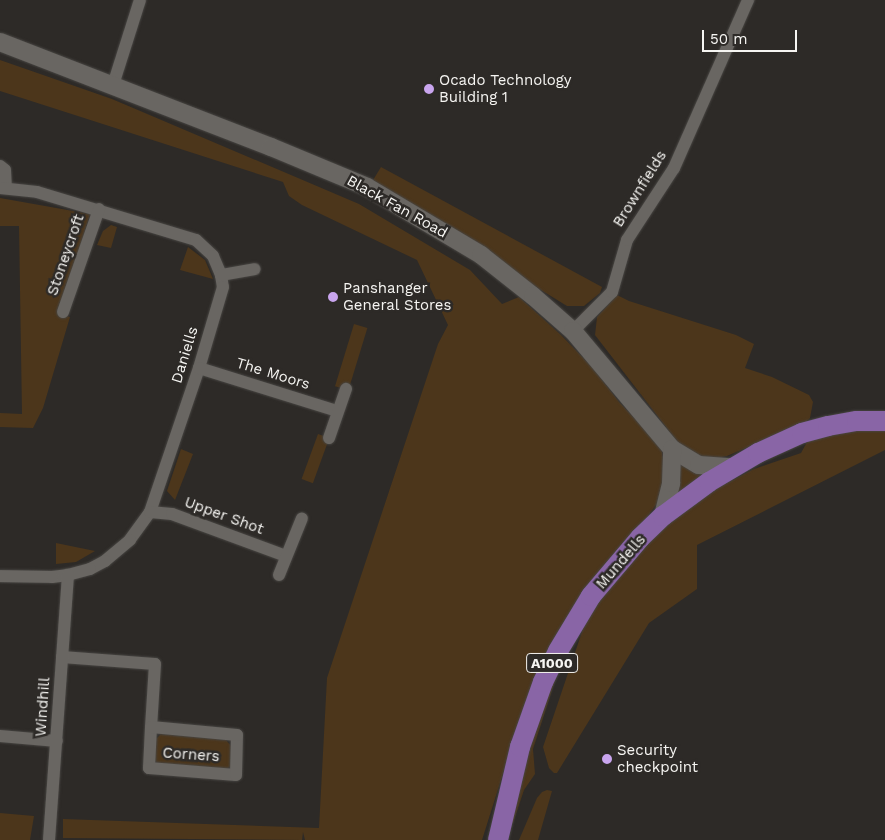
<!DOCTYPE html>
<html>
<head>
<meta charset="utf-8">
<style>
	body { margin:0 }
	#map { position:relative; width:885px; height:840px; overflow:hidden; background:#2d2a27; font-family:"Work Sans",sans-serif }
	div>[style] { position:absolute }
	.green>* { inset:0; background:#4c361b; transform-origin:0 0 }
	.roads { filter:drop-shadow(0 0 1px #474542) drop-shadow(0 0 1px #474542) }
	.minor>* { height:12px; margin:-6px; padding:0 6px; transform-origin:6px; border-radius:6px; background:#696662 }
	.secondary>* { height:18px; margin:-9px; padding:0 9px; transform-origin:9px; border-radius:9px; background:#696662 }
	.primary>* { height:20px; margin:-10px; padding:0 10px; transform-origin:10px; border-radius:10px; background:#8965a6 }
	.dots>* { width:14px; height:14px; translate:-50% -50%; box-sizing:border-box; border:2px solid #2d2a27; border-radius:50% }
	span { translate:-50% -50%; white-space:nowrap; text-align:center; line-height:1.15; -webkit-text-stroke:5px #2d2a27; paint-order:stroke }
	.shield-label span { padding:1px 4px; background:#2d2a27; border:1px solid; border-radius:4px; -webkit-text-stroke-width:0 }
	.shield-label { font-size:14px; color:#f6f5f2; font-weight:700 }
	.poi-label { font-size:15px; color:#f6f5f2 }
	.left { translate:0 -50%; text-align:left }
	.street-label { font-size:15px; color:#f6f5f2 }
	.scale { position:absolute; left:702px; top:30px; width:95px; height:22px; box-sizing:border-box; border:2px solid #f6f5f2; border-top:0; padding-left:6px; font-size:15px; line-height:18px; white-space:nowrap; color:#f6f5f2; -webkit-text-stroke:4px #2d2a27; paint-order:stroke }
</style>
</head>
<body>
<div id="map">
	<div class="green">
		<div style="clip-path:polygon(0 60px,112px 99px,359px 204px,470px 270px,502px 304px,519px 297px,561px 335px,592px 367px,619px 402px,653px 438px,662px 452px,664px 465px,663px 495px,645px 520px,517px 729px,482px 840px,305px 840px,303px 832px,302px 840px,63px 838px,63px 819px,319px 828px,327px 678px,438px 344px,448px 325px,417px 260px,302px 205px,289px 196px,283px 182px,0 91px)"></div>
		<div style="clip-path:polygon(381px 167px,602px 287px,600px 293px,584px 306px,567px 306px,370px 185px)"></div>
		<div style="clip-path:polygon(0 198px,90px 214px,59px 314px,70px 317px,43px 408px,33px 428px,0 427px,0 413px,22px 414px,19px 226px,0 226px)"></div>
		<div style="clip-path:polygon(111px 225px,117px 227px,111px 248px,97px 245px,103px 231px)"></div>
		<div style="clip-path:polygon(188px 247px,205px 260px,213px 279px,180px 270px)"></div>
		<div style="clip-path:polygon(617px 295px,629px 301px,736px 335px,754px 344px,745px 368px,772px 377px,809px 395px,813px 402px,810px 418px,805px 423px,727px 456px,711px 459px,700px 459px,683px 449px,595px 335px,597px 317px)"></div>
		<div style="left:354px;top:324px;width:14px;height:65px;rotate:17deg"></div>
		<div style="clip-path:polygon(861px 429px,885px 430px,885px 450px,697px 545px,697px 589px,649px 623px,557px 773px,554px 773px,549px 768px,543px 747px,586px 620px,601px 597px,655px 535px,688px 507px,712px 491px,754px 469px,801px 453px,807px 442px,815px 437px)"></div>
		<div style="left:318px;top:434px;width:12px;height:48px;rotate:20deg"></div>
		<div style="clip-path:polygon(181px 449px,193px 454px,175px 500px,167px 491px)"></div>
		<div style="clip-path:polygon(682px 463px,700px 473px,701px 477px,680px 492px,677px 488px,679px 466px)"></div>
		<div style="clip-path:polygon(56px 543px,95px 551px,76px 562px,56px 564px)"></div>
		<div style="clip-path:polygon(557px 675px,533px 749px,535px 774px,524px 790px,513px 823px,511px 824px,538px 716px)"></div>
		<div style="clip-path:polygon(161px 734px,226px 740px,232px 747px,231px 766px,225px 770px,160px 766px,154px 760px,156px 739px)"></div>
		<div style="clip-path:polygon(547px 790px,552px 791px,538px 840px,519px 840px,537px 798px,542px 792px)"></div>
		<div style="clip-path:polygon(0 813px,34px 816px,30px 840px,0 840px)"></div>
	</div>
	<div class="roads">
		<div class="minor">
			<div style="left:113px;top:85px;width:89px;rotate:-72.4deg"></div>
			<div style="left:0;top:166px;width:6px;rotate:39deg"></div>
			<div style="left:5px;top:170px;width:18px;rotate:87deg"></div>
			<div style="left:0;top:188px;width:37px;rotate:6deg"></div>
			<div style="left:37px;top:192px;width:166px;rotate:16.8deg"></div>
			<div style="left:196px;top:240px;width:23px;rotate:43deg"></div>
			<div style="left:213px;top:256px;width:21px;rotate:67deg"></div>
			<div style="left:221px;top:275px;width:12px;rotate:81deg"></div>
			<div style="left:223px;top:287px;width:84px;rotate:106.5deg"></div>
			<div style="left:199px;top:368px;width:152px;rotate:108.8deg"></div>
			<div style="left:150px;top:512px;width:34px;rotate:126deg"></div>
			<div style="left:130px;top:540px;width:33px;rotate:140deg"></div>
			<div style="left:105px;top:561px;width:17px;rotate:152deg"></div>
			<div style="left:90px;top:569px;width:23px;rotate:165deg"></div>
			<div style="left:68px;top:575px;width:16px;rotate:173deg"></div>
			<div style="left:52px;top:577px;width:52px;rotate:-178.9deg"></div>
			<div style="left:221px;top:275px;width:34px;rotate:-10deg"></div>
			<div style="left:63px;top:312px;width:109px;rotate:-70.7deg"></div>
			<div style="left:573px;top:331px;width:55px;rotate:-45deg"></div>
			<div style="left:612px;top:292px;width:54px;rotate:-73.9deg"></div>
			<div style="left:627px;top:240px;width:86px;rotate:-56.9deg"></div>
			<div style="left:674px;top:168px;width:184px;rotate:-66.2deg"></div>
			<div style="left:199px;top:368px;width:145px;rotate:17.3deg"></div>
			<div style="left:329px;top:438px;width:52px;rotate:-70.9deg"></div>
			<div style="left:150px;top:512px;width:22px;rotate:5deg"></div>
			<div style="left:172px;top:514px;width:121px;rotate:20.2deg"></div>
			<div style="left:279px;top:575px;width:61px;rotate:-68deg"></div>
			<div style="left:62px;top:657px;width:93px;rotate:4.3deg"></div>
			<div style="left:155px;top:664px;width:63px;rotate:93.6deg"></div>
			<div style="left:151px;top:727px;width:41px;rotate:92.8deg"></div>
			<div style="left:149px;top:768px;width:87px;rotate:4.6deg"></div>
			<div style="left:236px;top:775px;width:40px;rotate:-88.6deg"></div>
			<div style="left:237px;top:735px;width:86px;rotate:-174.7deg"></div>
			<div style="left:0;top:736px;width:57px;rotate:5deg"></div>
			<div style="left:49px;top:840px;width:266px;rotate:-85.9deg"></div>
		</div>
		<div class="secondary">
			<div style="left:0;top:42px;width:291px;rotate:21.2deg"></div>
			<div style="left:271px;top:147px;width:104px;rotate:22.6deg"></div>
			<div style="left:367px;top:187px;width:133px;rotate:30.8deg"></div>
			<div style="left:481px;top:255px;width:66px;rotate:38.3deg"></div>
			<div style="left:533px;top:296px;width:53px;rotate:41.2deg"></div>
			<div style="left:573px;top:331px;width:154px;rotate:50deg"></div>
			<div style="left:672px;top:449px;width:31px;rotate:31deg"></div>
			<div style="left:699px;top:465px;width:32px;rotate:4deg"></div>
			<div style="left:663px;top:516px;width:34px;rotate:-76deg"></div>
			<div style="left:671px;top:483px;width:34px;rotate:-88deg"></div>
		</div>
		<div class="primary">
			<div style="left:498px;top:840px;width:96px;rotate:-76.7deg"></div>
			<div style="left:520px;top:747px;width:69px;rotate:-70.5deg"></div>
			<div style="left:543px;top:682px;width:34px;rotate:-64deg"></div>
			<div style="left:558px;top:651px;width:64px;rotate:-59deg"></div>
			<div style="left:591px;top:596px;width:76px;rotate:-49.8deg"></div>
			<div style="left:640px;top:538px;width:32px;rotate:-44deg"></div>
			<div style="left:663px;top:516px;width:57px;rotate:-36.5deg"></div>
			<div style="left:709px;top:482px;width:57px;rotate:-30.6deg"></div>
			<div style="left:758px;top:453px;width:48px;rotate:-24.4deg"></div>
			<div style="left:802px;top:433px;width:27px;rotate:-15deg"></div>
			<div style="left:828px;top:426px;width:29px;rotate:-10deg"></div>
			<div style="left:857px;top:421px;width:28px"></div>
		</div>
	</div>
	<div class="dots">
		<div style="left:429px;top:89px;background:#c9a5ee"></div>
		<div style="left:333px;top:297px;background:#c9a5ee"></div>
		<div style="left:607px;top:759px;background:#c9a5ee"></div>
	</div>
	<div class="shield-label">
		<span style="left:552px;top:663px">A1000</span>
	</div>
	<div class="poi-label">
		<span class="left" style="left:439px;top:89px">Ocado Technology<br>Building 1</span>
		<span class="left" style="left:343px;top:297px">Panshanger<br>General Stores</span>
		<span class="left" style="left:617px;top:759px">Security<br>checkpoint</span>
	</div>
	<div class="street-label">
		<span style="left:640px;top:189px;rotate:-58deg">Brownfields</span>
		<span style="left:397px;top:207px;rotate:29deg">Black Fan Road</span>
		<span style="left:66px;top:255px;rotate:-71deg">Stoneycroft</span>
		<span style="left:185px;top:355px;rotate:-73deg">Daniells</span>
		<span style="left:273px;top:374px;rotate:17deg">The Moors</span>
		<span style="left:224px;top:516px;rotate:20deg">Upper Shot</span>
		<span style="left:621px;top:562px;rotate:-49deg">Mundells</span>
		<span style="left:43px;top:707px;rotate:-86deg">Windhill</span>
		<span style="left:191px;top:755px;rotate:4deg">Corners</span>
	</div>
	<div class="scale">50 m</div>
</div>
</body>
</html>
